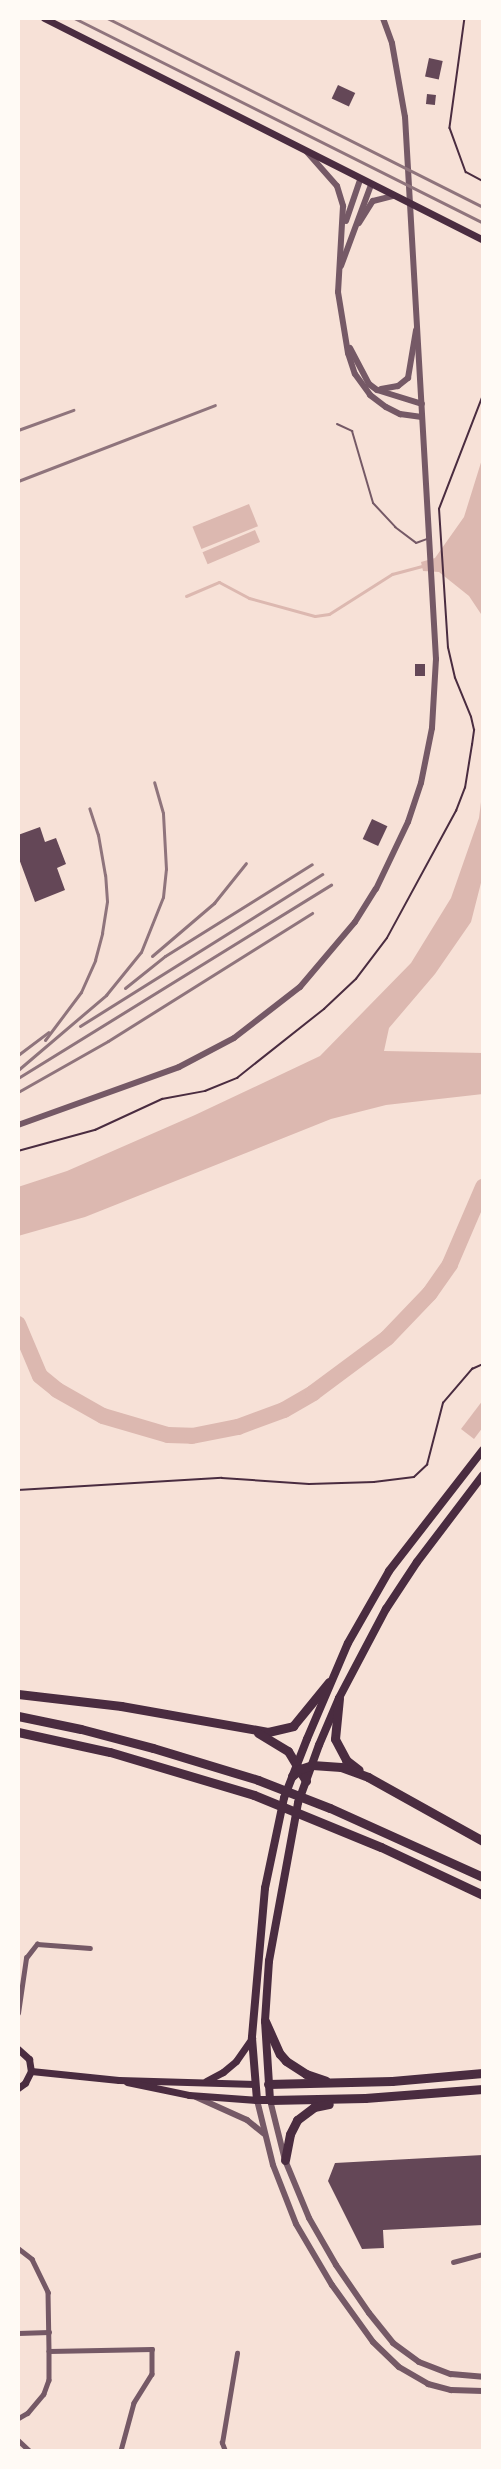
<!DOCTYPE html>
<html>
<head>
<meta charset="utf-8">
<style>
	body { margin:0 }
	#map { position:relative; width:501px; height:2469px; overflow:hidden; background:#f7e1d7; font-family:"Open Sans",sans-serif }
	div>[style] { position:absolute }
	.water>* { inset:0; background:#dcb8b0; transform-origin:0 0 }
	.stream>* { height:3px; margin:-1.5px; padding:0 1.5px; transform-origin:1.5px; border-radius:1.5px; background:#dcb8b0 }
	.river>* { height:16px; margin:-8px; padding:0 8px; transform-origin:8px; border-radius:8px; background:#dcb8b0 }
	.building>* { inset:0; background:#644757; transform-origin:0 0 }
	.path>* { height:1.5px; margin:-0.75px; padding:0 0.75px; transform-origin:0.75px; border-radius:0.75px; background:#4a2c40 }
	.service>* { height:2px; margin:-1px; padding:0 1px; transform-origin:1px; border-radius:1px; background:#755966 }
	.minor>* { height:4.5px; margin:-2.25px; padding:0 2.25px; transform-origin:2.25px; border-radius:2.25px; background:#755966 }
	.tertiary>* { height:6px; margin:-3px; padding:0 3px; transform-origin:3px; border-radius:3px; background:#755966 }
	.secondary>* { height:7px; margin:-3.5px; padding:0 3.5px; transform-origin:3.5px; border-radius:3.5px; background:#4a2c40 }
	.primary>* { height:8px; margin:-4px; padding:0 4px; transform-origin:4px; border-radius:4px; background:#4a2c40 }
	.trunk>* { height:8px; margin:-4px; padding:0 4px; transform-origin:4px; border-radius:4px; background:#4a2c40 }
	.motorway>* { height:9px; margin:-4.5px; padding:0 4.5px; transform-origin:4.5px; border-radius:4.5px; background:#4a2c40 }
	.rail>* { height:3px; margin:-1.5px; padding:0 1.5px; transform-origin:1.5px; border-radius:1.5px; background:#8f747c }
	span { translate:-50% -50%; white-space:nowrap; text-align:center; line-height:1.15; -webkit-text-stroke:6px #fffaf5; paint-order:stroke }
	.frame { position:absolute; inset:0; border:20px solid #fffaf5; pointer-events:none }
</style>
</head>
<body>
<div id="map">
	<div class="water">
		<div style="clip-path:polygon(483px 456px,483px 617px,469px 596px,439px 572px,423px 571px,421px 562px,435px 558px,464px 517px)"></div>
		<div style="left:249px;top:504px;width:24px;height:61px;rotate:68deg"></div>
		<div style="left:255px;top:530px;width:13px;height:57px;rotate:67deg"></div>
		<div style="clip-path:polygon(483px 786px,483px 875px,471px 922px,435px 974px,389px 1028px,384px 1051px,483px 1053px,483px 1094px,386px 1105px,331px 1119px,85px 1217px,18px 1236px,18px 1187px,67px 1171px,195px 1115px,320px 1056px,411px 963px,451px 898px,479px 818px)"></div>
		<div style="clip-path:polygon(483px 1400px,483px 1427px,474px 1439px,461px 1429px)"></div>
	</div>
	<div class="stream">
		<div style="left:186px;top:596px;width:36px;rotate:-23deg"></div>
		<div style="left:219px;top:582px;width:34px;rotate:28deg"></div>
		<div style="left:249px;top:598px;width:68px;rotate:15.3deg"></div>
		<div style="left:315px;top:616px;width:14px;rotate:-8deg"></div>
		<div style="left:329px;top:614px;width:75px;rotate:-32.4deg"></div>
		<div style="left:392px;top:574px;width:35px;rotate:-15deg"></div>
	</div>
	<div class="river">
		<div style="left:18px;top:1324px;width:56px;rotate:67.1deg"></div>
		<div style="left:40px;top:1376px;width:22px;rotate:39deg"></div>
		<div style="left:57px;top:1390px;width:53px;rotate:29.5deg"></div>
		<div style="left:103px;top:1416px;width:68px;rotate:16.3deg"></div>
		<div style="left:168px;top:1435px;width:24px;rotate:2deg"></div>
		<div style="left:192px;top:1436px;width:47px;rotate:-11.1deg"></div>
		<div style="left:238px;top:1427px;width:49px;rotate:-20.3deg"></div>
		<div style="left:284px;top:1410px;width:34px;rotate:-30deg"></div>
		<div style="left:313px;top:1393px;width:92px;rotate:-36.6deg"></div>
		<div style="left:387px;top:1338px;width:62px;rotate:-46.3deg"></div>
		<div style="left:430px;top:1293px;width:35px;rotate:-55deg"></div>
		<div style="left:450px;top:1264px;width:84px;rotate:-66.8deg"></div>
	</div>
	<div class="building">
		<div style="left:429px;top:58px;width:14px;height:19px;rotate:12deg"></div>
		<div style="left:338px;top:85px;width:19px;height:15px;rotate:25deg"></div>
		<div style="left:427px;top:94px;width:9px;height:10px;rotate:6deg"></div>
		<div style="left:415px;top:664px;width:10px;height:12px"></div>
		<div style="left:372px;top:819px;width:17px;height:22px;rotate:25deg"></div>
		<div style="clip-path:polygon(40px 827px,45px 842px,56px 838px,66px 864px,57px 868px,65px 890px,35px 902px,18px 856px,18px 835px)"></div>
		<div style="clip-path:polygon(483px 2155px,483px 2225px,383px 2230px,384px 2248px,362px 2249px,328px 2181px,335px 2163px)"></div>
	</div>
	<div class="path">
		<div style="left:465px;top:18px;width:111px;rotate:97.8deg"></div>
		<div style="left:450px;top:128px;width:47px;rotate:70deg"></div>
		<div style="left:466px;top:172px;width:19px;rotate:28deg"></div>
		<div style="left:18px;top:1151px;width:80px;rotate:-15.3deg"></div>
		<div style="left:95px;top:1130px;width:74px;rotate:-24.8deg"></div>
		<div style="left:162px;top:1099px;width:44px;rotate:-10.5deg"></div>
		<div style="left:205px;top:1091px;width:35px;rotate:-22deg"></div>
		<div style="left:237px;top:1078px;width:111px;rotate:-38.4deg"></div>
		<div style="left:324px;top:1009px;width:44px;rotate:-43.2deg"></div>
		<div style="left:356px;top:979px;width:51px;rotate:-52.9deg"></div>
		<div style="left:387px;top:938px;width:145px;rotate:-61.5deg"></div>
		<div style="left:456px;top:811px;width:25px;rotate:-69deg"></div>
		<div style="left:465px;top:788px;width:44px;rotate:-80.8deg"></div>
		<div style="left:472px;top:745px;width:15px;rotate:-82deg"></div>
		<div style="left:474px;top:730px;width:13px;rotate:-103deg"></div>
		<div style="left:471px;top:717px;width:42px;rotate:-112.3deg"></div>
		<div style="left:455px;top:678px;width:31px;rotate:-103deg"></div>
		<div style="left:448px;top:648px;width:139px;rotate:-93.7deg"></div>
		<div style="left:439px;top:509px;width:122px;rotate:-68.9deg"></div>
		<div style="left:18px;top:1490px;width:204px;rotate:-3.4deg"></div>
		<div style="left:222px;top:1478px;width:87px;rotate:3.9deg"></div>
		<div style="left:309px;top:1484px;width:65px;rotate:-1.8deg"></div>
		<div style="left:374px;top:1482px;width:40px;rotate:-7.1deg"></div>
		<div style="left:414px;top:1477px;width:18px;rotate:-43deg"></div>
		<div style="left:427px;top:1465px;width:64px;rotate:-75.5deg"></div>
		<div style="left:443px;top:1403px;width:45px;rotate:-49.5deg"></div>
		<div style="left:472px;top:1369px;width:12px;rotate:-24deg"></div>
	</div>
	<div class="service">
		<div style="left:337px;top:424px;width:17px;rotate:25deg"></div>
		<div style="left:352px;top:431px;width:75px;rotate:73.7deg"></div>
		<div style="left:373px;top:503px;width:33px;rotate:47deg"></div>
		<div style="left:395px;top:527px;width:26px;rotate:37deg"></div>
		<div style="left:416px;top:543px;width:12px;rotate:-20deg"></div>
	</div>
	<div class="minor">
		<div style="left:18px;top:2013px;width:56px;rotate:-81.7deg"></div>
		<div style="left:26px;top:1958px;width:18px;rotate:-52deg"></div>
		<div style="left:37px;top:1944px;width:53px;rotate:4.3deg"></div>
		<div style="left:18px;top:2248px;width:18px;rotate:38deg"></div>
		<div style="left:32px;top:2259px;width:37px;rotate:64deg"></div>
		<div style="left:48px;top:2292px;width:59px;rotate:89deg"></div>
		<div style="left:49px;top:2351px;width:29px;rotate:90deg"></div>
		<div style="left:49px;top:2380px;width:15px;rotate:110deg"></div>
		<div style="left:44px;top:2394px;width:25px;rotate:130deg"></div>
		<div style="left:28px;top:2413px;width:12px;rotate:149deg"></div>
		<div style="left:453px;top:2262px;width:31px;rotate:-15deg"></div>
		<div style="left:18px;top:2333px;width:31px;rotate:-2deg"></div>
		<div style="left:49px;top:2351px;width:103px;rotate:-1.1deg"></div>
		<div style="left:152px;top:2349px;width:25px;rotate:90deg"></div>
		<div style="left:152px;top:2374px;width:34px;rotate:122deg"></div>
		<div style="left:134px;top:2403px;width:50px;rotate:105.2deg"></div>
		<div style="left:18px;top:2440px;width:16px;rotate:43deg"></div>
		<div style="left:225px;top:2451px;width:9px;rotate:-111deg"></div>
		<div style="left:222px;top:2443px;width:91px;rotate:-80.5deg"></div>
	</div>
	<div class="tertiary">
		<div style="left:307px;top:152px;width:45px;rotate:48.6deg"></div>
		<div style="left:337px;top:186px;width:21px;rotate:73deg"></div>
		<div style="left:343px;top:206px;width:86px;rotate:93.3deg"></div>
		<div style="left:338px;top:292px;width:62px;rotate:80.7deg"></div>
		<div style="left:348px;top:353px;width:22px;rotate:72deg"></div>
		<div style="left:355px;top:374px;width:26px;rotate:54deg"></div>
		<div style="left:370px;top:395px;width:20px;rotate:37deg"></div>
		<div style="left:386px;top:407px;width:16px;rotate:27deg"></div>
		<div style="left:400px;top:414px;width:22px;rotate:8deg"></div>
		<div style="left:346px;top:221px;width:43px;rotate:-71.1deg"></div>
		<div style="left:359px;top:223px;width:26px;rotate:-58deg"></div>
		<div style="left:373px;top:201px;width:21px;rotate:-14deg"></div>
		<div style="left:341px;top:266px;width:86px;rotate:-69.7deg"></div>
		<div style="left:350px;top:348px;width:41px;rotate:62.2deg"></div>
		<div style="left:369px;top:384px;width:10px;rotate:37deg"></div>
		<div style="left:377px;top:390px;width:47px;rotate:17.3deg"></div>
		<div style="left:381px;top:389px;width:17px;rotate:-10deg"></div>
		<div style="left:398px;top:386px;width:13px;rotate:-39deg"></div>
		<div style="left:408px;top:378px;width:49px;rotate:-80.5deg"></div>
		<div style="left:18px;top:1125px;width:171px;rotate:-19.8deg"></div>
		<div style="left:179px;top:1067px;width:62px;rotate:-27.8deg"></div>
		<div style="left:234px;top:1038px;width:83px;rotate:-37.7deg"></div>
		<div style="left:300px;top:987px;width:85px;rotate:-49.8deg"></div>
		<div style="left:355px;top:922px;width:39px;rotate:-58deg"></div>
		<div style="left:376px;top:889px;width:74px;rotate:-64.5deg"></div>
		<div style="left:408px;top:822px;width:41px;rotate:-71.6deg"></div>
		<div style="left:421px;top:783px;width:56px;rotate:-78.7deg"></div>
		<div style="left:432px;top:728px;width:69px;rotate:-86.7deg"></div>
		<div style="left:436px;top:659px;width:543px;rotate:-93.27deg"></div>
		<div style="left:405px;top:117px;width:75px;rotate:-100deg"></div>
		<div style="left:392px;top:43px;width:27px;rotate:-110deg"></div>
		<div style="left:196px;top:2097px;width:56px;rotate:24.3deg"></div>
		<div style="left:247px;top:2120px;width:21px;rotate:39deg"></div>
		<div style="left:257px;top:2100px;width:67px;rotate:76.2deg"></div>
		<div style="left:273px;top:2165px;width:63px;rotate:68.7deg"></div>
		<div style="left:296px;top:2224px;width:71px;rotate:59.5deg"></div>
		<div style="left:332px;top:2285px;width:70px;rotate:54.3deg"></div>
		<div style="left:373px;top:2342px;width:36px;rotate:44deg"></div>
		<div style="left:399px;top:2367px;width:34px;rotate:30deg"></div>
		<div style="left:428px;top:2384px;width:24px;rotate:15deg"></div>
		<div style="left:451px;top:2390px;width:32px;rotate:2deg"></div>
		<div style="left:270px;top:2100px;width:62px;rotate:76deg"></div>
		<div style="left:285px;top:2160px;width:63px;rotate:67.5deg"></div>
		<div style="left:309px;top:2218px;width:54px;rotate:60.1deg"></div>
		<div style="left:336px;top:2265px;width:58px;rotate:55.5deg"></div>
		<div style="left:369px;top:2313px;width:38px;rotate:51deg"></div>
		<div style="left:393px;top:2343px;width:32px;rotate:36deg"></div>
		<div style="left:419px;top:2362px;width:34px;rotate:21deg"></div>
		<div style="left:451px;top:2374px;width:32px;rotate:5deg"></div>
	</div>
	<div class="secondary">
		<div style="left:44px;top:18px;width:492px;rotate:26.8deg"></div>
		<div style="left:18px;top:2049px;width:15px;rotate:42deg"></div>
		<div style="left:29px;top:2059px;width:12px;rotate:81deg"></div>
		<div style="left:31px;top:2071px;width:13px;rotate:117deg"></div>
		<div style="left:25px;top:2083px;width:9px;rotate:144deg"></div>
		<div style="left:31px;top:2071px;width:88px;rotate:5.8deg"></div>
		<div style="left:119px;top:2080px;width:136px;rotate:1.7deg"></div>
		<div style="left:206px;top:2081px;width:19px;rotate:-28deg"></div>
		<div style="left:223px;top:2072px;width:17px;rotate:-40deg"></div>
		<div style="left:236px;top:2061px;width:28px;rotate:-55deg"></div>
		<div style="left:127px;top:2082px;width:63px;rotate:11.8deg"></div>
		<div style="left:189px;top:2095px;width:68px;rotate:4.2deg"></div>
	</div>
	<div class="primary">
		<div style="left:307px;top:1739px;width:63px;rotate:111.3deg"></div>
		<div style="left:284px;top:1798px;width:92px;rotate:101.9deg"></div>
		<div style="left:265px;top:1888px;width:151px;rotate:95deg"></div>
		<div style="left:252px;top:2038px;width:62px;rotate:85.4deg"></div>
		<div style="left:257px;top:2100px;width:13px"></div>
		<div style="left:270px;top:2100px;width:79px;rotate:-93.6deg"></div>
		<div style="left:265px;top:2021px;width:60px;rotate:-86.2deg"></div>
		<div style="left:269px;top:1961px;width:161px;rotate:-79.6deg"></div>
		<div style="left:298px;top:1803px;width:62px;rotate:-70.1deg"></div>
	</div>
	<div class="trunk">
		<div style="left:307px;top:1739px;width:104px;rotate:-66.9deg"></div>
		<div style="left:348px;top:1643px;width:83px;rotate:-60.3deg"></div>
		<div style="left:389px;top:1571px;width:153px;rotate:-52.2deg"></div>
		<div style="left:319px;top:1745px;width:51px;rotate:-66.9deg"></div>
		<div style="left:339px;top:1698px;width:101px;rotate:-62.2deg"></div>
		<div style="left:386px;top:1609px;width:56px;rotate:-56.6deg"></div>
		<div style="left:417px;top:1562px;width:109px;rotate:-52.8deg"></div>
	</div>
	<div class="motorway">
		<div style="left:18px;top:1694px;width:104px;rotate:6.6deg"></div>
		<div style="left:121px;top:1706px;width:149px;rotate:10deg"></div>
		<div style="left:268px;top:1732px;width:26px;rotate:-13deg"></div>
		<div style="left:293px;top:1726px;width:57px;rotate:-50.7deg"></div>
		<div style="left:339px;top:1698px;width:41px;rotate:95.6deg"></div>
		<div style="left:335px;top:1739px;width:24px;rotate:62deg"></div>
		<div style="left:346px;top:1760px;width:16px;rotate:38deg"></div>
		<div style="left:18px;top:1716px;width:64px;rotate:11.7deg"></div>
		<div style="left:81px;top:1729px;width:74px;rotate:14.8deg"></div>
		<div style="left:153px;top:1748px;width:110px;rotate:16.9deg"></div>
		<div style="left:258px;top:1780px;width:77px;rotate:21.3deg"></div>
		<div style="left:330px;top:1808px;width:168px;rotate:24.3deg"></div>
		<div style="left:18px;top:1732px;width:94px;rotate:12.3deg"></div>
		<div style="left:110px;top:1752px;width:150px;rotate:16.6deg"></div>
		<div style="left:254px;top:1795px;width:137px;rotate:22.3deg"></div>
		<div style="left:381px;top:1847px;width:113px;rotate:25.2deg"></div>
		<div style="left:258px;top:1733px;width:35px;rotate:31deg"></div>
		<div style="left:288px;top:1751px;width:35px;rotate:59deg"></div>
		<div style="left:292px;top:1776px;width:11px;rotate:-41deg"></div>
		<div style="left:300px;top:1769px;width:13px;rotate:-18deg"></div>
		<div style="left:312px;top:1765px;width:29px;rotate:4deg"></div>
		<div style="left:341px;top:1767px;width:29px;rotate:20deg"></div>
		<div style="left:368px;top:1777px;width:132px;rotate:29.1deg"></div>
		<div style="left:265px;top:2021px;width:36px;rotate:66deg"></div>
		<div style="left:280px;top:2054px;width:9px;rotate:49deg"></div>
		<div style="left:286px;top:2061px;width:24px;rotate:33deg"></div>
		<div style="left:306px;top:2074px;width:21px;rotate:19deg"></div>
		<div style="left:268px;top:2084px;width:124px;rotate:-1.4deg"></div>
		<div style="left:392px;top:2081px;width:91px;rotate:-5deg"></div>
		<div style="left:270px;top:2100px;width:95px;rotate:-1.2deg"></div>
		<div style="left:365px;top:2098px;width:118px;rotate:-4.4deg"></div>
		<div style="left:285px;top:2160px;width:26px;rotate:-79deg"></div>
		<div style="left:290px;top:2134px;width:16px;rotate:-63deg"></div>
		<div style="left:297px;top:2120px;width:21px;rotate:-37deg"></div>
		<div style="left:314px;top:2107px;width:15px;rotate:-11deg"></div>
	</div>
	<div class="rail">
		<div style="left:74px;top:18px;width:457px;rotate:26.6deg"></div>
		<div style="left:107px;top:18px;width:421px;rotate:26.7deg"></div>
		<div style="left:18px;top:430px;width:59px;rotate:-20deg"></div>
		<div style="left:18px;top:481px;width:211px;rotate:-21.1deg"></div>
		<div style="left:152px;top:956px;width:82px;rotate:-40.5deg"></div>
		<div style="left:214px;top:903px;width:51px;rotate:-51.3deg"></div>
		<div style="left:125px;top:988px;width:51px;rotate:-38.7deg"></div>
		<div style="left:165px;top:956px;width:173px;rotate:-32deg"></div>
		<div style="left:80px;top:1026px;width:286px;rotate:-32.1deg"></div>
		<div style="left:45px;top:1040px;width:60px;rotate:-53.1deg"></div>
		<div style="left:81px;top:992px;width:35px;rotate:-66deg"></div>
		<div style="left:95px;top:960px;width:28px;rotate:-75deg"></div>
		<div style="left:102px;top:933px;width:32px;rotate:-81deg"></div>
		<div style="left:107px;top:901px;width:26px;rotate:-94deg"></div>
		<div style="left:105px;top:875px;width:41px;rotate:-99.9deg"></div>
		<div style="left:98px;top:835px;width:28px;rotate:-108deg"></div>
		<div style="left:18px;top:1055px;width:38px;rotate:-37deg"></div>
		<div style="left:18px;top:1070px;width:116px;rotate:-40.4deg"></div>
		<div style="left:106px;top:995px;width:55px;rotate:-50.9deg"></div>
		<div style="left:141px;top:952px;width:59px;rotate:-68.2deg"></div>
		<div style="left:163px;top:897px;width:28px;rotate:-84deg"></div>
		<div style="left:166px;top:869px;width:56px;rotate:-93.1deg"></div>
		<div style="left:163px;top:813px;width:32px;rotate:-106deg"></div>
		<div style="left:18px;top:1078px;width:368px;rotate:-31.7deg"></div>
		<div style="left:18px;top:1092px;width:103px;rotate:-29.5deg"></div>
		<div style="left:108px;top:1041px;width:241px;rotate:-32.1deg"></div>
	</div>
	<div class="frame"></div>
</div>
</body>
</html>
